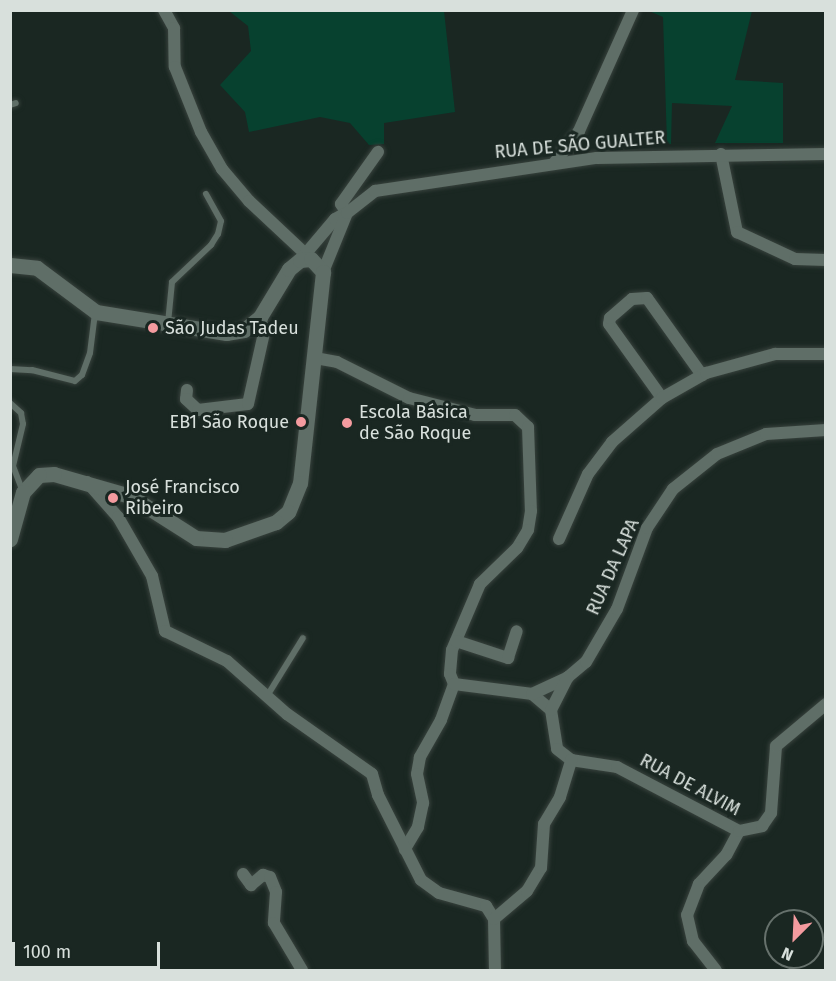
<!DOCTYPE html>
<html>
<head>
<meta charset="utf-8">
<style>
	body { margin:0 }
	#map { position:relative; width:836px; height:981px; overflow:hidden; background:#1a2722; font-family:"Fira Sans",sans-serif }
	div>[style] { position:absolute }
	.green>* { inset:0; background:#07412f }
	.roads { filter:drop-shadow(0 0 2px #38423d) drop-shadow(0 0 2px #38423d) }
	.service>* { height:6px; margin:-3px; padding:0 3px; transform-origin:3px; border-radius:3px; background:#5f6e67 }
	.minor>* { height:12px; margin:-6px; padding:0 6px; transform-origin:6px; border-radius:6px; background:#5f6e67 }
	.tertiary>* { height:15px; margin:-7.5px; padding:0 7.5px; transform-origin:7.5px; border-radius:7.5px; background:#5f6e67 }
	.dots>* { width:16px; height:16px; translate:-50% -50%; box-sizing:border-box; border:3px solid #1a2722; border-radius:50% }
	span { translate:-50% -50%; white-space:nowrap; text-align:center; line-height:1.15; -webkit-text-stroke:6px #1a2722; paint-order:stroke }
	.street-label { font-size:18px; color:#d8e0dc }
	.poi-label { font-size:18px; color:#d8e0dc }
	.left { translate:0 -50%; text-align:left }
	.right { translate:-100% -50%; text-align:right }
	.frame { position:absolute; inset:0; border:12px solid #d8e0dc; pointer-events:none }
	.north { position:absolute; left:764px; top:909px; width:60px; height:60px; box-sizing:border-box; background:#1a2722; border:2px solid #66716c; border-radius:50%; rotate:204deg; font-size:16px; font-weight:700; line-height:24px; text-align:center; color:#d8e0dc }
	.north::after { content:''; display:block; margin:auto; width:21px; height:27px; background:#f49b9f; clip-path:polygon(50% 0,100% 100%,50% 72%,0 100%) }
	.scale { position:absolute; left:12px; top:942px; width:148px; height:27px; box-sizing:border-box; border:3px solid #d8e0dc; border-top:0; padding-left:8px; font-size:18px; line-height:21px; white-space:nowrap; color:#d8e0dc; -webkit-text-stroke:4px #1a2722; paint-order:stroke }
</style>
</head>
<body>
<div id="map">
	<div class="green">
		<div style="clip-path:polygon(222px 11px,444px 11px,455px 112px,384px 123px,384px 144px,369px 145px,350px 123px,320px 117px,249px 132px,245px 112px,220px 85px,251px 51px,248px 26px,229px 11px)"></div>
		<div style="clip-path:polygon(649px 11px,752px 11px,735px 80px,783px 83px,783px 143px,715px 143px,732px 106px,672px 103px,671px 144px,667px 144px,663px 17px)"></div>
	</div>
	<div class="roads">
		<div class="service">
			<div style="left:10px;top:105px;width:6px;rotate:-18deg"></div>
			<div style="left:168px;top:323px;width:41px;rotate:-84.4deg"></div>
			<div style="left:172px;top:282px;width:54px;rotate:-43.5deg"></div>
			<div style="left:211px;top:245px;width:13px;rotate:-58deg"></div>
			<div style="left:218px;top:234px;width:13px;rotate:-77deg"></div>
			<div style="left:221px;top:221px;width:31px;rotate:-119deg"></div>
			<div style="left:10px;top:369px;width:22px;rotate:3deg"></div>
			<div style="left:32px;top:370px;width:44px;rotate:14.3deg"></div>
			<div style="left:75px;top:381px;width:9px;rotate:-41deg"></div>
			<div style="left:82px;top:375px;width:23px;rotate:-70deg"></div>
			<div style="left:90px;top:353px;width:40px;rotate:-82.9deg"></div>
			<div style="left:10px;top:403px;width:15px;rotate:42deg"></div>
			<div style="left:21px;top:413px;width:11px;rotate:80deg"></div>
			<div style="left:23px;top:424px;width:43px;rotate:103.4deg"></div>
			<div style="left:13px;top:466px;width:26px;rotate:69deg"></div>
			<div style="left:267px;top:696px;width:68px;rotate:-58.2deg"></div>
		</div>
		<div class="minor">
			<div style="left:164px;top:10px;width:21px;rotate:61deg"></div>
			<div style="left:174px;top:28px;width:39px;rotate:89deg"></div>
			<div style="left:175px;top:67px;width:70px;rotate:68.2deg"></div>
			<div style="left:201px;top:132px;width:43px;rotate:60.4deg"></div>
			<div style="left:222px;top:169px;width:42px;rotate:49.8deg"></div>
			<div style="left:249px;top:201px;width:85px;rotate:43.1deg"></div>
			<div style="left:721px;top:154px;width:80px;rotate:78.4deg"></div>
			<div style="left:737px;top:232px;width:64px;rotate:25deg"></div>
			<div style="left:795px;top:259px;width:31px;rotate:2deg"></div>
			<div style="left:555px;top:162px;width:39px;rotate:-52deg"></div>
			<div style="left:579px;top:131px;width:133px;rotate:-65.9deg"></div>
			<div style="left:347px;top:213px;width:11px;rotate:-124deg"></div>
			<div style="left:341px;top:204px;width:64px;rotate:-54.6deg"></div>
			<div style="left:302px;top:258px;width:51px;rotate:-49.8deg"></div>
			<div style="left:335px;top:219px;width:13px;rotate:-29deg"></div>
			<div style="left:323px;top:272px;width:64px;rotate:-67.9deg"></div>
			<div style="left:347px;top:213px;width:36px;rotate:-38deg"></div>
			<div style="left:375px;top:191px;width:224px;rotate:-8.5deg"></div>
			<div style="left:597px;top:158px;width:229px;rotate:-1deg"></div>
			<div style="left:315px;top:358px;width:22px;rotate:10deg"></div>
			<div style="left:337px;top:362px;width:80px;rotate:26.6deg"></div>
			<div style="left:409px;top:398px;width:68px;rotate:14.4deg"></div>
			<div style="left:475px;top:415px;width:40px"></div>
			<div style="left:515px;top:415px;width:18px;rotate:43deg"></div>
			<div style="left:528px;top:427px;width:84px;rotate:88deg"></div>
			<div style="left:531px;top:511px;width:19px;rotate:99deg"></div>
			<div style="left:528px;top:530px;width:21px;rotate:121deg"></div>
			<div style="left:517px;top:548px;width:52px;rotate:135.8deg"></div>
			<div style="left:480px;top:584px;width:72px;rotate:113deg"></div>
			<div style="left:452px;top:650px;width:24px;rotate:95deg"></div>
			<div style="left:450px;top:674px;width:11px;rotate:68deg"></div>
			<div style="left:454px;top:684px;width:38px;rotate:110deg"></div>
			<div style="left:441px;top:720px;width:43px;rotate:119.6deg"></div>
			<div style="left:420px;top:757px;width:17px;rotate:100deg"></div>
			<div style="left:417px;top:774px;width:30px;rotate:78deg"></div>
			<div style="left:423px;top:803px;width:25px;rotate:102deg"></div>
			<div style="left:418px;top:827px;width:26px;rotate:121deg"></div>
			<div style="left:187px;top:390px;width:9px;rotate:96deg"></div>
			<div style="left:186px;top:399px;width:16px;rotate:43deg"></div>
			<div style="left:198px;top:410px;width:50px;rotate:-6.8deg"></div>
			<div style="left:248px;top:404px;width:73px;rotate:-77.3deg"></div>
			<div style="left:264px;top:333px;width:16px;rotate:-104deg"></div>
			<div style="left:662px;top:398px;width:91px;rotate:-125.6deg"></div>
			<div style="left:609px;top:324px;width:6px;rotate:-81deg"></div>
			<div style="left:610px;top:318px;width:29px;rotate:-41deg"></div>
			<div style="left:632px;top:299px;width:15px;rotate:-4deg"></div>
			<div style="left:647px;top:298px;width:95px;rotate:54.5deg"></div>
			<div style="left:87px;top:482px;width:47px;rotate:48.5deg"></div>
			<div style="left:118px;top:517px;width:68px;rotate:60deg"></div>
			<div style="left:152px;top:576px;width:57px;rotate:76.7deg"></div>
			<div style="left:165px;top:631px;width:69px;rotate:25.8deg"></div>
			<div style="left:227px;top:661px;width:80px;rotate:41.5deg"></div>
			<div style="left:287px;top:714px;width:104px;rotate:35.2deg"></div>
			<div style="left:372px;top:774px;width:22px;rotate:74deg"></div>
			<div style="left:378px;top:795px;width:95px;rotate:63.2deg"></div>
			<div style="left:421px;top:880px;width:22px;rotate:36deg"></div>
			<div style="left:439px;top:893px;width:49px;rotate:15.5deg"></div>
			<div style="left:486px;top:906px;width:15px;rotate:58deg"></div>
			<div style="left:494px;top:919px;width:51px;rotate:88.9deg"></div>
			<div style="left:559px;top:539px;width:71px;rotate:-66deg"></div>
			<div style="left:588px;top:474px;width:40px;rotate:-53deg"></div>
			<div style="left:612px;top:442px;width:67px;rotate:-41.3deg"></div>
			<div style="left:662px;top:398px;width:51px;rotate:-29.6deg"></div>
			<div style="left:706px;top:373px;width:72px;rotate:-15.4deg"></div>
			<div style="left:775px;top:354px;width:51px"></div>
			<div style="left:456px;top:641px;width:55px;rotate:18.1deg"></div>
			<div style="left:508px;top:658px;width:28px;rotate:-72deg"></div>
			<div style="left:454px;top:684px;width:79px;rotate:7.3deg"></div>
			<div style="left:532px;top:694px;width:25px;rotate:40deg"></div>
			<div style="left:551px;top:710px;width:39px;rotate:81deg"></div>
			<div style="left:557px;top:749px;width:18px;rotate:38deg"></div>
			<div style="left:571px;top:760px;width:47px;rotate:8.7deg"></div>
			<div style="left:617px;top:767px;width:138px;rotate:27.7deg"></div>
			<div style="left:739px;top:831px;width:27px;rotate:118deg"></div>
			<div style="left:726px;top:855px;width:40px;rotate:133deg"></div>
			<div style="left:699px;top:884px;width:33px;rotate:111deg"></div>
			<div style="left:687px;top:915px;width:27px;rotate:77deg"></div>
			<div style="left:693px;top:941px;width:37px;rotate:52deg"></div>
			<div style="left:532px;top:694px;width:40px;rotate:-25deg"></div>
			<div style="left:568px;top:677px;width:23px;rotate:-40deg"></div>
			<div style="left:586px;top:662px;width:61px;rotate:-59.7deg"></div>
			<div style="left:617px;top:609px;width:86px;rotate:-69.7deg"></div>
			<div style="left:647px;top:528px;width:47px;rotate:-56.3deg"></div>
			<div style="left:673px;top:489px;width:56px;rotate:-38.5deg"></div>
			<div style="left:717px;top:454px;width:53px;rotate:-22.2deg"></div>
			<div style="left:766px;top:434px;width:60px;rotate:-3.8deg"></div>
			<div style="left:551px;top:710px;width:37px;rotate:-63deg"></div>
			<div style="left:739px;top:831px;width:24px;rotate:-12deg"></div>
			<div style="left:762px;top:826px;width:16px;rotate:-55deg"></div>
			<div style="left:771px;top:813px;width:67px;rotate:-85.7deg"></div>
			<div style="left:776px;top:746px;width:65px;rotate:-40deg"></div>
			<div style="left:243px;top:874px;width:14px;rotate:54deg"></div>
			<div style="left:251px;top:885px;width:16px;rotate:-40deg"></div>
			<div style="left:263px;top:875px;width:7px;rotate:16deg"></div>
			<div style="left:270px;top:877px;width:16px;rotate:68deg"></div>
			<div style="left:276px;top:892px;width:31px;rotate:94deg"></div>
			<div style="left:274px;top:923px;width:55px;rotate:59.2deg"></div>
			<div style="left:494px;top:919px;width:43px;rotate:-40.3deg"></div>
			<div style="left:527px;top:891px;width:27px;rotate:-59deg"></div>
			<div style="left:541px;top:868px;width:44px;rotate:-86.1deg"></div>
			<div style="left:544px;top:824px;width:31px;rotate:-59deg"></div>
			<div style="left:560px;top:797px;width:39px;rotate:-73deg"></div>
		</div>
		<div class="tertiary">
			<div style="left:10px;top:265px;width:27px;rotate:6deg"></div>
			<div style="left:37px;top:268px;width:74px;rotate:36.7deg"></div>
			<div style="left:96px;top:312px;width:132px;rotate:9.2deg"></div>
			<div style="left:226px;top:333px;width:18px;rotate:-9deg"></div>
			<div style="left:244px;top:330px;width:21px;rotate:-39deg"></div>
			<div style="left:260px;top:317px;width:56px;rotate:-58.9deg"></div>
			<div style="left:289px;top:269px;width:14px;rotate:-39deg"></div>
			<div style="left:300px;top:260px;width:11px;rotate:-5deg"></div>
			<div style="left:311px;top:259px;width:18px;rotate:47deg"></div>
			<div style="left:323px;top:272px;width:212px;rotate:96.2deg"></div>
			<div style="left:300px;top:483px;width:31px;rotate:112deg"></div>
			<div style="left:288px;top:512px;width:16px;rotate:140deg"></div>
			<div style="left:276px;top:522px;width:54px;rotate:160.6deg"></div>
			<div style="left:225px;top:540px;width:29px;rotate:-176deg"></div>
			<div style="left:196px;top:538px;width:78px;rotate:-147.5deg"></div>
			<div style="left:130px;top:496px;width:79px;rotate:-163.9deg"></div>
			<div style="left:54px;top:474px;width:15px;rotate:176deg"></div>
			<div style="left:39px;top:475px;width:23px;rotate:133deg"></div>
			<div style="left:23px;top:492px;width:49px;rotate:105.5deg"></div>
		</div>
	</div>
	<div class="dots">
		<div style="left:153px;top:328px;background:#f49b9f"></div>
		<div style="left:301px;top:422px;background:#f49b9f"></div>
		<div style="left:347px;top:423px;background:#f49b9f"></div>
		<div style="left:113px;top:498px;background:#f49b9f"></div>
	</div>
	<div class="street-label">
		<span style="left:580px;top:145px;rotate:-5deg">RUA DE SÃO GUALTER</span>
		<span style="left:613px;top:567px;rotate:-66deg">RUA DA LAPA</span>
		<span style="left:690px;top:785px;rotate:28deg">RUA DE ALVIM</span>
	</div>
	<div class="poi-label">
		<span class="left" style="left:165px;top:328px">São Judas Tadeu</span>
		<span class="left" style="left:359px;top:423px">Escola Básica<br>de São Roque</span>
		<span class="right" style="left:289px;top:422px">EB1 São Roque</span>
		<span class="left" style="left:125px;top:498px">José Francisco<br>Ribeiro</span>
	</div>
	<div class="frame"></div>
	<div class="north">N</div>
	<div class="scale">100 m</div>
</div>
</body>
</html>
